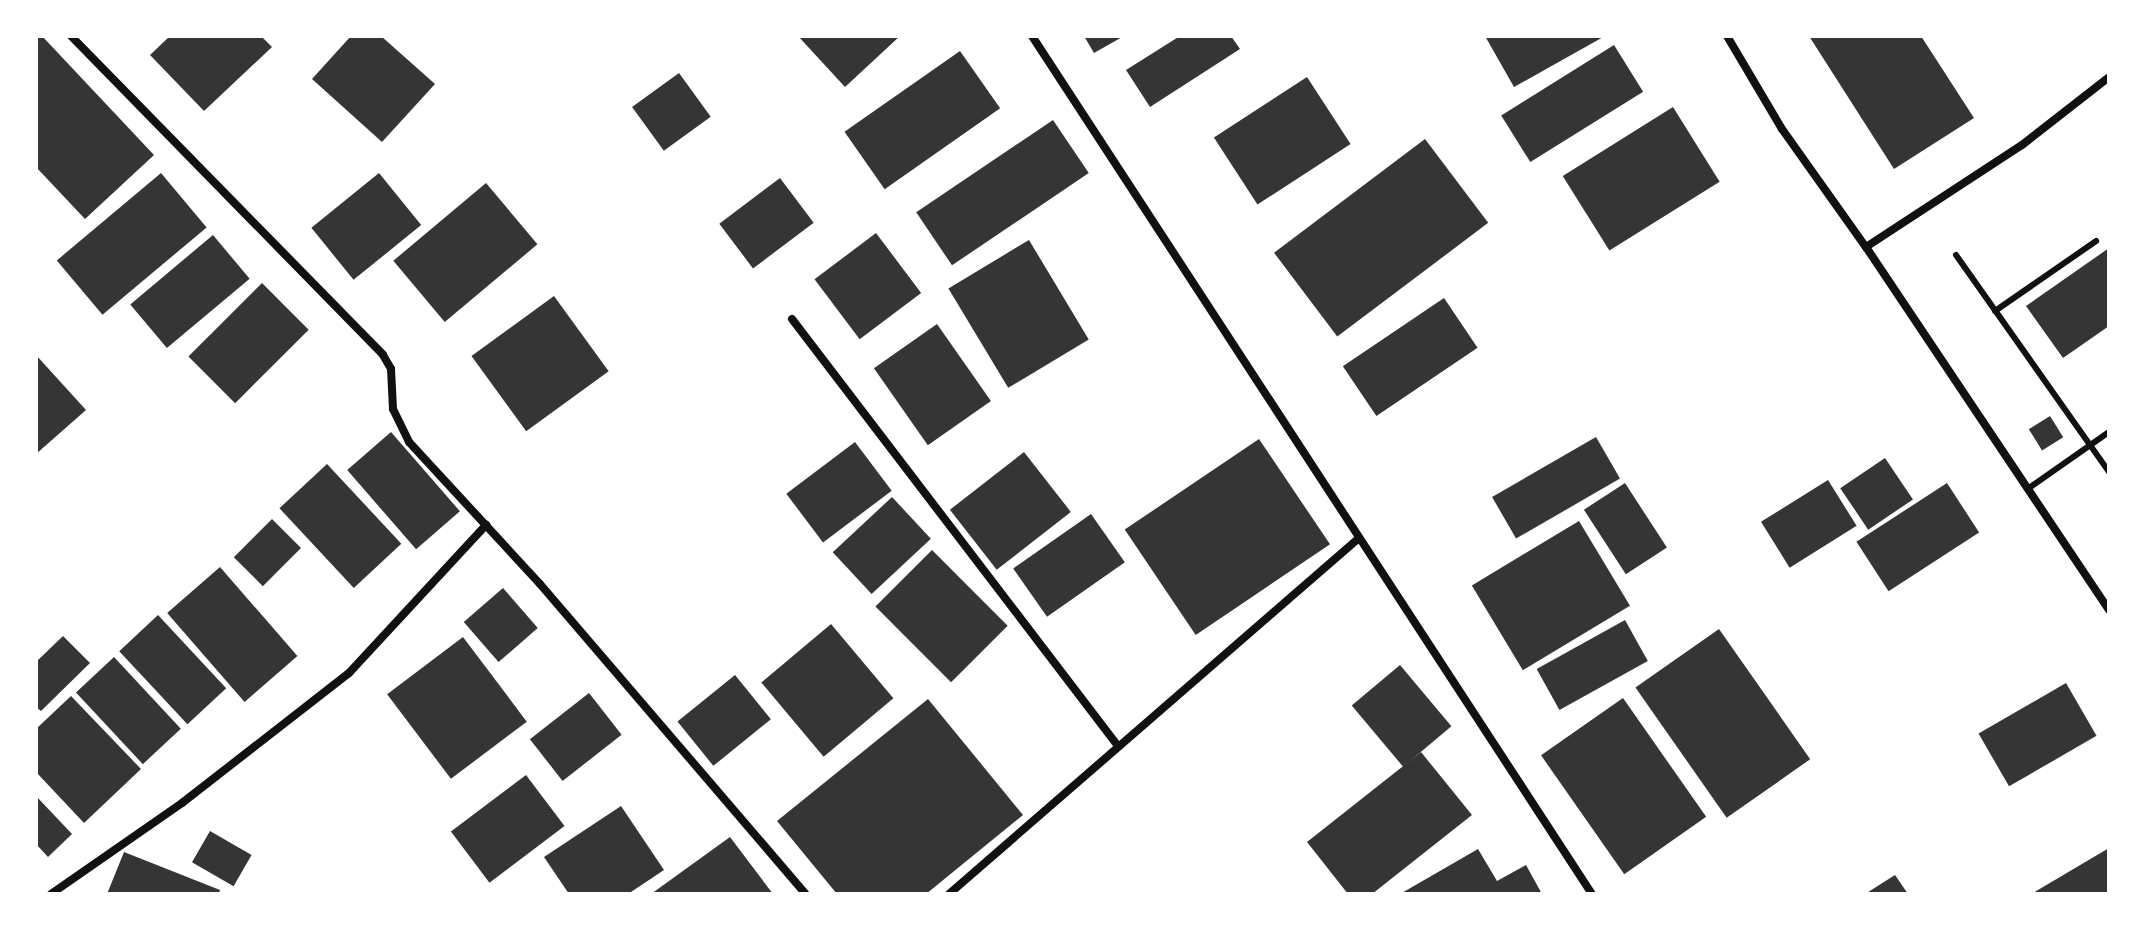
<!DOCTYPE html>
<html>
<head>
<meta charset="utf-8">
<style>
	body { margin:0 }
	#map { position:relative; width:2145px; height:930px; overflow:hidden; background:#fff; font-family:"Fira Sans Condensed",sans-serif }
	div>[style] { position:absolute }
	.building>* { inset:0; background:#353535; transform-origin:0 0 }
	.service>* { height:6px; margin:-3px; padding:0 3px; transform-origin:3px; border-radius:3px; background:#111 }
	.minor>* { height:8px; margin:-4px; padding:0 4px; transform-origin:4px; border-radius:4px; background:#111 }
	span { translate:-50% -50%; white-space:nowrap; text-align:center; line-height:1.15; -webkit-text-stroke:7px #fff; paint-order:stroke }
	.frame { position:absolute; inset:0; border:38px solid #fff; pointer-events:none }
</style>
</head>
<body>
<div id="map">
	<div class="building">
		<div style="clip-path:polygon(36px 36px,42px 36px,154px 155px,85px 219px,36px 167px)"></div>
		<div style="clip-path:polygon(170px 36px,261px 36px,272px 47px,204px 111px,150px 55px)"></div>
		<div style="clip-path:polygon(351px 36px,381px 36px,435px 84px,382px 142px,312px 79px)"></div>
		<div style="clip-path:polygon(798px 36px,900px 36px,845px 87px)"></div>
		<div style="clip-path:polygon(1084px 36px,1124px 36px,1094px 53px)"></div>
		<div style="clip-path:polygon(1180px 36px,1231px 36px,1240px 49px,1150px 107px,1126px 70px)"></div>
		<div style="clip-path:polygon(1485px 36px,1605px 36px,1514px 87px)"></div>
		<div style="clip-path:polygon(1809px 36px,1921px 36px,1974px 118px,1894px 169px)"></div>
		<div style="left:1614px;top:45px;width:55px;height:133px;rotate:58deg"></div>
		<div style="left:960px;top:51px;width:70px;height:141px;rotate:55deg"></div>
		<div style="left:679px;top:73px;width:54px;height:58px;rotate:54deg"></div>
		<div style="left:1307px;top:77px;width:80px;height:111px;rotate:57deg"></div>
		<div style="left:1673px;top:107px;width:88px;height:130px;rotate:58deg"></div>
		<div style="left:1053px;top:120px;width:64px;height:165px;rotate:56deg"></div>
		<div style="left:1425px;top:139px;width:105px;height:189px;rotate:53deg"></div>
		<div style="left:161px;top:173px;width:71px;height:136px;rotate:50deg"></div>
		<div style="left:379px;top:173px;width:67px;height:87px;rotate:51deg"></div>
		<div style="left:780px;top:178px;width:56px;height:76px;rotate:53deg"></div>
		<div style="left:486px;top:183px;width:80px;height:121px;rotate:50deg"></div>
		<div style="left:876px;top:233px;width:75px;height:77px;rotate:53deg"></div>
		<div style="left:213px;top:235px;width:57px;height:108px;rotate:50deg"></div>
		<div style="left:1029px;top:240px;width:116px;height:94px;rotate:59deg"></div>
		<div style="clip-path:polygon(2109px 248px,2109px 326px,2063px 358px,2026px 306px)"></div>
		<div style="left:262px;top:283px;width:66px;height:104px;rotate:45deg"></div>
		<div style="left:554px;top:296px;width:93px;height:102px;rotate:54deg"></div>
		<div style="left:1444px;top:298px;width:60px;height:122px;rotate:56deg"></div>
		<div style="left:937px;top:324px;width:94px;height:77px;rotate:55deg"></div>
		<div style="clip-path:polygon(36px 355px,86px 410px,36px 454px)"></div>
		<div style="left:2050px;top:416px;width:25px;height:25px;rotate:58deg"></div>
		<div style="left:391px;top:432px;width:105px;height:58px;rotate:49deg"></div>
		<div style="left:1596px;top:437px;width:48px;height:120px;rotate:60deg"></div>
		<div style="left:1259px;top:439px;width:127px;height:162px;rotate:56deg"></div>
		<div style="left:855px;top:442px;width:61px;height:86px;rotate:53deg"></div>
		<div style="left:1024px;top:452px;width:76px;height:94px;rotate:52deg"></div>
		<div style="left:1885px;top:458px;width:50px;height:54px;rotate:56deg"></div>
		<div style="left:327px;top:464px;width:109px;height:65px;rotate:47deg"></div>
		<div style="left:1828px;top:480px;width:54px;height:79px;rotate:58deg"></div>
		<div style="left:1625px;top:483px;width:77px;height:49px;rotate:57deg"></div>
		<div style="left:1947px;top:483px;width:59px;height:108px;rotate:57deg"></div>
		<div style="left:892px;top:497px;width:57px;height:81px;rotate:47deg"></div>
		<div style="left:1091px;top:514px;width:59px;height:95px;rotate:55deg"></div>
		<div style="left:272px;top:519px;width:41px;height:54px;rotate:45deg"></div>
		<div style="left:1579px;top:521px;width:99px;height:125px;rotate:59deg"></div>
		<div style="left:932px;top:550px;width:107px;height:80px;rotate:45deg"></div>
		<div style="left:220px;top:567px;width:118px;height:70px;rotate:49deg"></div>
		<div style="left:503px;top:588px;width:53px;height:52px;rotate:49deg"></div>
		<div style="left:158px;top:615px;width:100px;height:53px;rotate:47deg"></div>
		<div style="left:1625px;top:620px;width:47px;height:101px;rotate:61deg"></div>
		<div style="left:831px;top:624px;width:97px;height:91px;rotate:50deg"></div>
		<div style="left:1719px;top:629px;width:159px;height:102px;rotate:55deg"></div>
		<div style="clip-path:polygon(63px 636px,90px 663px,41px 711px,36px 707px,36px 662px)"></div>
		<div style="left:463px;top:637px;width:106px;height:95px;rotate:53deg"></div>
		<div style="left:114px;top:657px;width:98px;height:52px;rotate:47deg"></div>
		<div style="left:1400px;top:665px;width:80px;height:63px;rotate:50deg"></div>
		<div style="left:735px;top:675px;width:57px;height:74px;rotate:51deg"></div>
		<div style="left:2066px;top:683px;width:61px;height:101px;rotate:60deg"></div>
		<div style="left:589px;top:693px;width:53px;height:75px;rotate:52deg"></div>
		<div style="clip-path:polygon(71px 696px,141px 769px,84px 823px,36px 772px,36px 729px)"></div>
		<div style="left:1623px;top:698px;width:145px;height:100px;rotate:55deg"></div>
		<div style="clip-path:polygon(928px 699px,1023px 815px,926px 894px,837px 894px,777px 821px)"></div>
		<div style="clip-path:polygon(1421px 752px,1472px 815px,1372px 894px,1348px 894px,1307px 842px)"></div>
		<div style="left:526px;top:775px;width:64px;height:94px;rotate:53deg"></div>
		<div style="clip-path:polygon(36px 796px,72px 834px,48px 857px,36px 844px)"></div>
		<div style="clip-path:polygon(621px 806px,664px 870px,628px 894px,569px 894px,544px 857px)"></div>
		<div style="left:210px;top:831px;width:48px;height:36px;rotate:30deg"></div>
		<div style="clip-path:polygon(730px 837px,773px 894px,651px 894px)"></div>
		<div style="clip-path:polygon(2109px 848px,2109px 894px,2031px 894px)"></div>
		<div style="clip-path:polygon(1478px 849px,1497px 881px,1526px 865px,1542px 894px,1400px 894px)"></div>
		<div style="clip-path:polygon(124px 852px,220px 890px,219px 894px,107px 894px)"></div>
		<div style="clip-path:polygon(1895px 875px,1908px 894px,1865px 894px)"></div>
	</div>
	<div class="service">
		<div style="left:1956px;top:255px;width:266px;rotate:54.8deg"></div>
		<div style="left:1995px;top:311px;width:123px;rotate:-34.7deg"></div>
		<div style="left:2029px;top:488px;width:98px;rotate:-35deg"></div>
	</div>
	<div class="minor">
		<div style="left:71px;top:36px;width:446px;rotate:45.6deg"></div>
		<div style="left:383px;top:355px;width:16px;rotate:60deg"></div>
		<div style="left:391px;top:369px;width:40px;rotate:87.1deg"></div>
		<div style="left:393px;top:409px;width:37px;rotate:64deg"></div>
		<div style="left:409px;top:442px;width:193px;rotate:47.3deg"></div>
		<div style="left:540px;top:584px;width:408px;rotate:49.4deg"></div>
		<div style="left:1032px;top:36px;width:1025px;rotate:56.87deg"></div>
		<div style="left:1727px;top:36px;width:108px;rotate:59.4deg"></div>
		<div style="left:1782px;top:129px;width:145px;rotate:54.6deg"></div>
		<div style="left:1866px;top:247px;width:186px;rotate:-33.2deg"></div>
		<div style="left:2022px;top:145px;width:110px;rotate:-38deg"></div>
		<div style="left:1866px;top:247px;width:437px;rotate:56.2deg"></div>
		<div style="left:792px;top:319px;width:537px;rotate:52.64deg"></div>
		<div style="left:51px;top:894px;width:160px;rotate:-34.8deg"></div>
		<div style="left:182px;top:803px;width:212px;rotate:-37.9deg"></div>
		<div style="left:349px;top:673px;width:202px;rotate:-47.2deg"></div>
		<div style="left:949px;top:894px;width:543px;rotate:-40.97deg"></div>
	</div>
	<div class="frame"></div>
</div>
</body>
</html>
